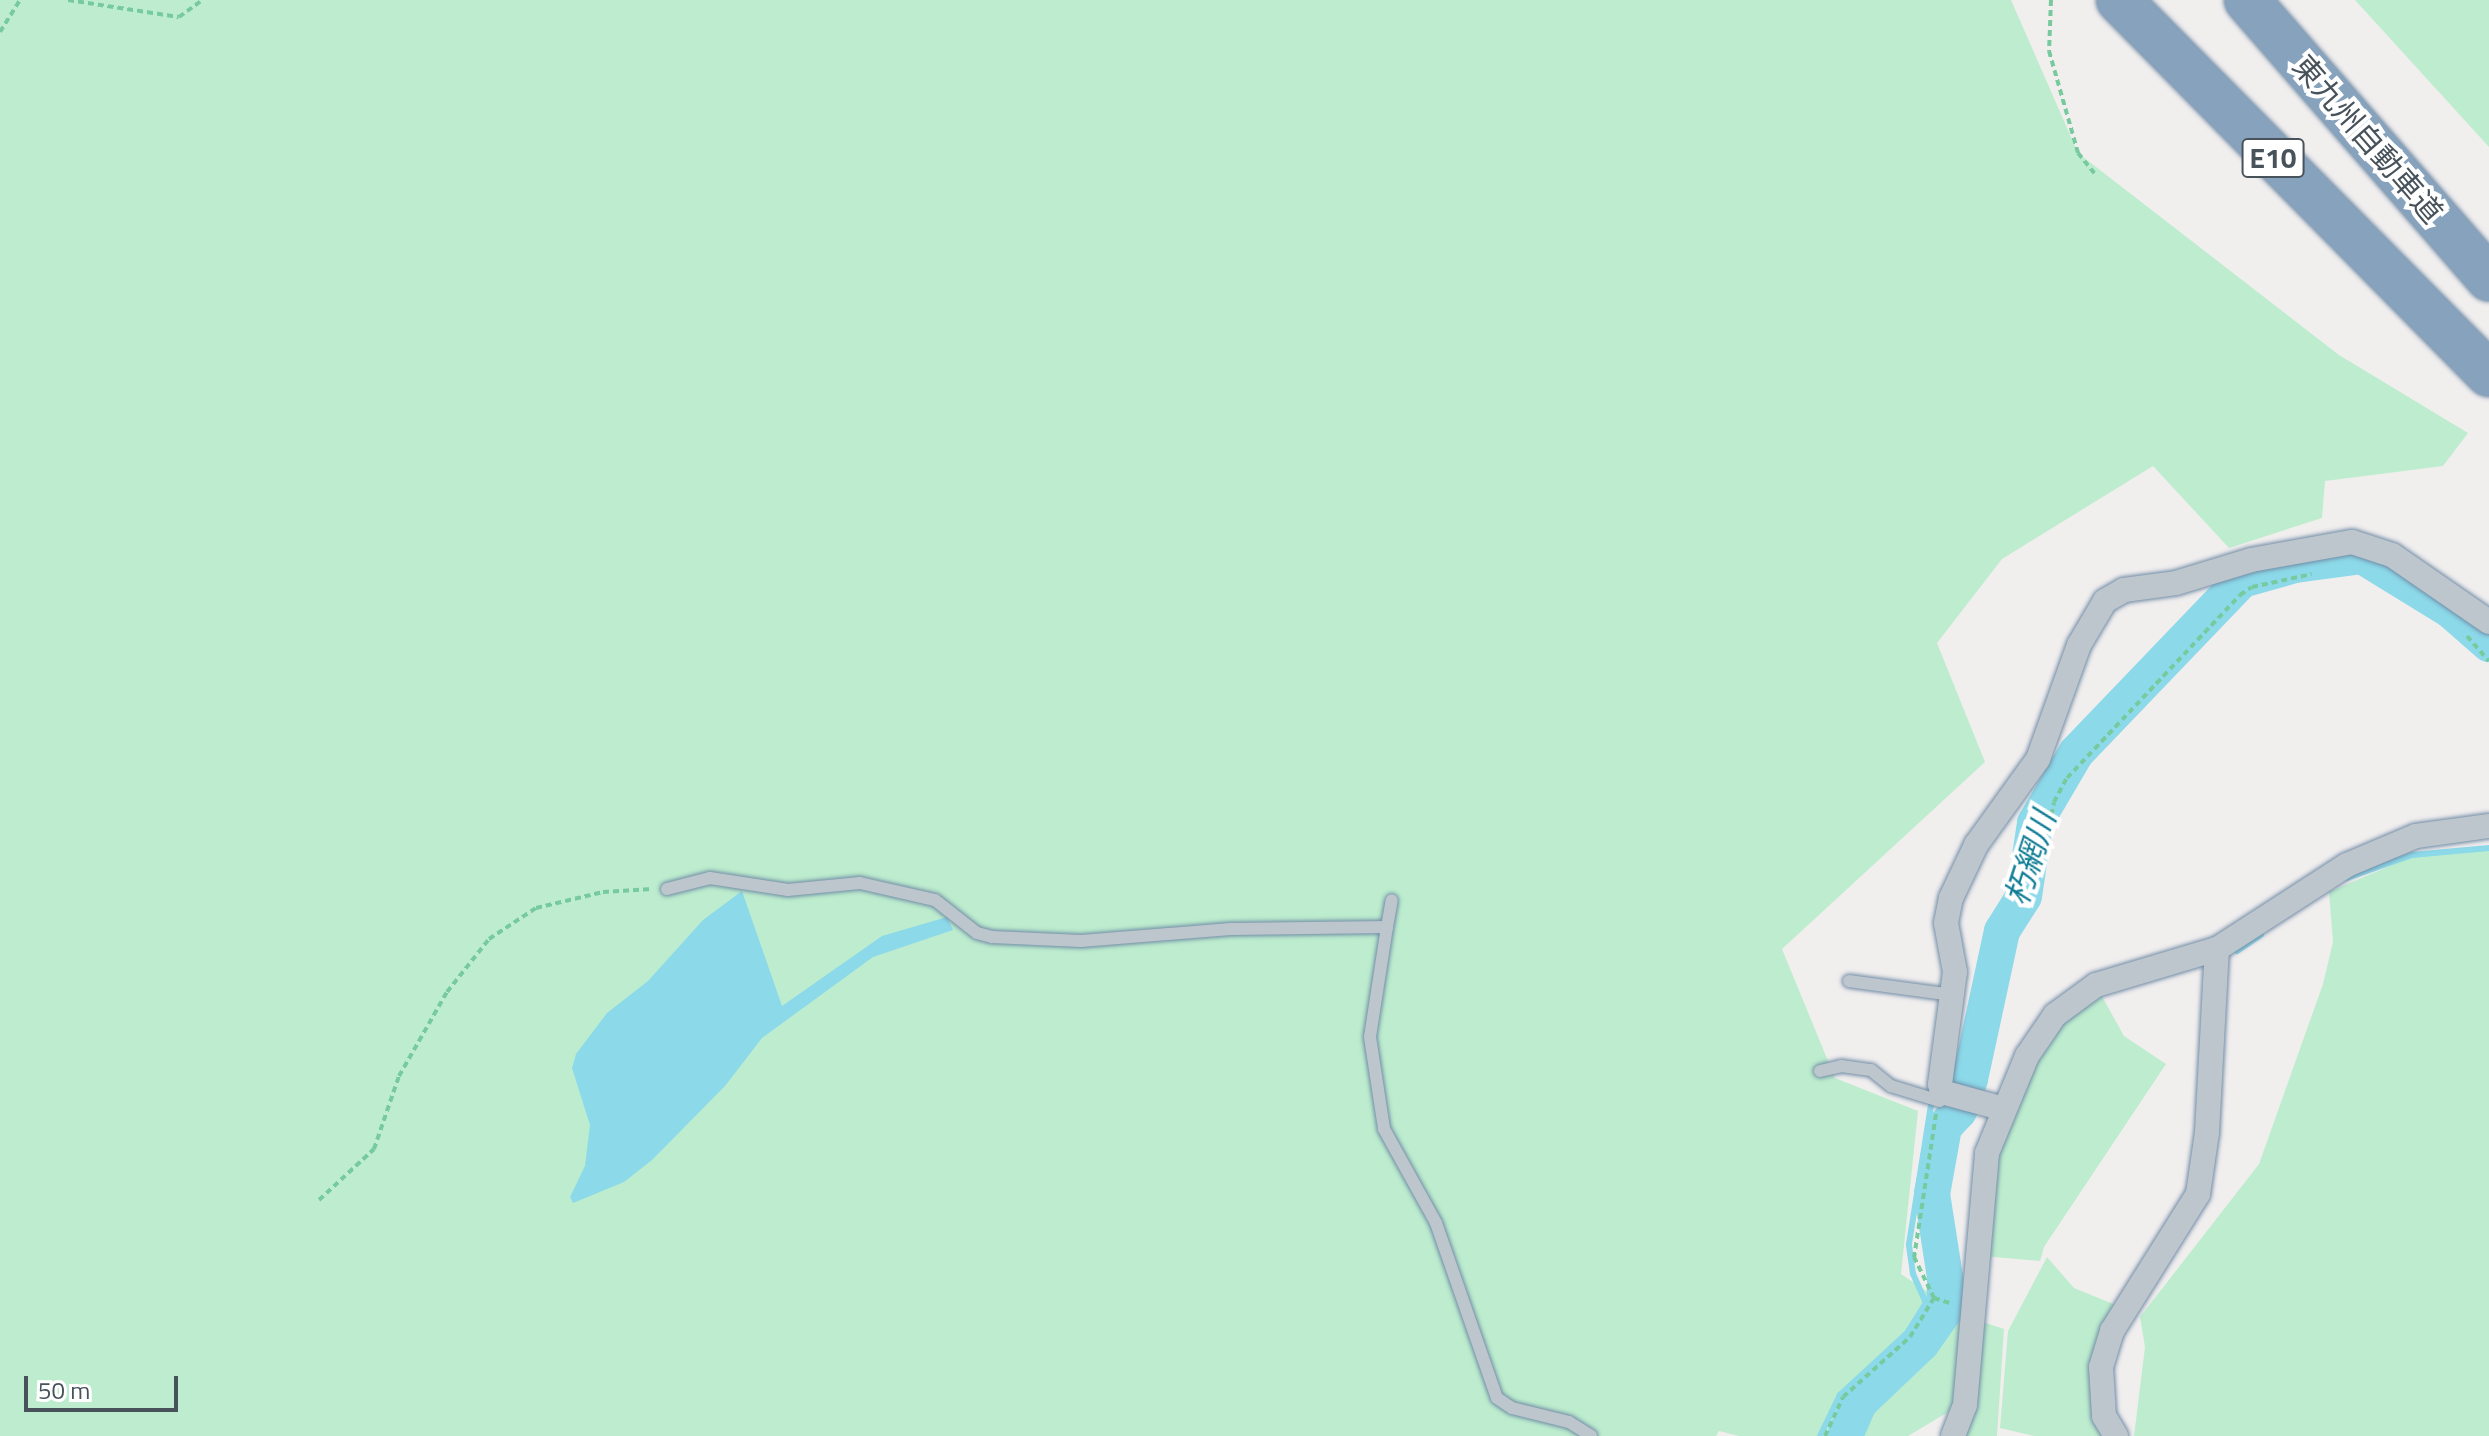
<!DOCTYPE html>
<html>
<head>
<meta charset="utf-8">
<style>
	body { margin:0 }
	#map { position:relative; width:2489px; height:1436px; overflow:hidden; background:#f1eeee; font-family:"Titillium Web","Noto Sans JP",sans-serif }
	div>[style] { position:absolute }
	.green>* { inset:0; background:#bdedce }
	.water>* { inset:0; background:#8cd9e9 }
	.stream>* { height:6px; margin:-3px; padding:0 3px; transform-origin:3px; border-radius:3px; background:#8cd9e9 }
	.river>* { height:36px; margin:-18px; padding:0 18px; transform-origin:18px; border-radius:18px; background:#8cd9e9 }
	.path>* { height:4px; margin-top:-2px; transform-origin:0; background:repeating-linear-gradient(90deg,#77ca9e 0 6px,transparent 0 10px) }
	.roads { filter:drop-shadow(0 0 2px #728da7) drop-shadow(0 0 2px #728da7) }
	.lane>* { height:12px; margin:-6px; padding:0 6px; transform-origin:6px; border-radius:6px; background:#bdc6cd }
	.street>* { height:24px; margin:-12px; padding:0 12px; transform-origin:12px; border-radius:12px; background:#bdc6cd }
	.highway>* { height:44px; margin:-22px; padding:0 22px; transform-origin:22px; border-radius:22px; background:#87a2bc }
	span { translate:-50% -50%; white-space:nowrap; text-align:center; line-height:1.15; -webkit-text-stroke:8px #fff; paint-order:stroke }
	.shield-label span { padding:2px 6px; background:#fff; border:2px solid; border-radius:6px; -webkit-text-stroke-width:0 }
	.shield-label { font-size:28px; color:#47525b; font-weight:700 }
	.street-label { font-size:30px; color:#47525b }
	.water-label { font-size:32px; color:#107e95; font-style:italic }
	.scale { position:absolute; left:24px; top:1376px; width:154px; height:36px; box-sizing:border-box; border:4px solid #47525b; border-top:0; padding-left:10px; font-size:24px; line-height:28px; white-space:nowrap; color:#47525b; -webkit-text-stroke:6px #fff; paint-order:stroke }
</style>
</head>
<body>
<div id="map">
	<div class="green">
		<div style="clip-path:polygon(0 0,2011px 0,2078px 153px,2339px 355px,2468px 433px,2443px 466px,2325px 481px,2322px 518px,2229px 548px,2153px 466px,2002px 559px,1937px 643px,1985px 762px,1782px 949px,1835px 1078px,1918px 1111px,1901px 1274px,1962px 1315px,2004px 1329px,1997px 1436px,1949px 1436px,1955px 1408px,1908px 1436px,1739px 1436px,1719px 1431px,1716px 1436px,0 1436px)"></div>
		<div style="clip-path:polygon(2355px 0,2489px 0,2489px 147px)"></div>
		<div style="clip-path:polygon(2489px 850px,2489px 1436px,2134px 1436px,2145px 1347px,2140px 1317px,2259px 1164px,2323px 984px,2333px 942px,2329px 892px,2416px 855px)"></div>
		<div style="clip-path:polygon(2099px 991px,2124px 1036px,2166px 1064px,2044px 1247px,2040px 1261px,1983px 1256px,2000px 1132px,2059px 1019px)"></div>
		<div style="clip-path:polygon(2047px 1257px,2074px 1288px,2123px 1308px,2105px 1340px,2106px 1436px,2034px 1436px,2000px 1428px,2008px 1331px)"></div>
	</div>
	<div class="water">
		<div style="clip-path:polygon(742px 891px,782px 1006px,882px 936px,947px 917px,953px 930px,873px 957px,762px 1038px,725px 1086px,652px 1160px,624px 1182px,573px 1203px,570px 1197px,585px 1166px,590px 1125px,572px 1068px,576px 1054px,607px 1013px,648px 981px,703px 920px)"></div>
	</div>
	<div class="stream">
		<div style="left:2347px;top:878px;width:69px;rotate:-19.5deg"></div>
		<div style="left:2412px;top:855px;width:77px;rotate:-5.2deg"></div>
		<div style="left:2237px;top:951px;width:29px;rotate:-34deg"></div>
		<div style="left:1820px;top:1436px;width:46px;rotate:-64deg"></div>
		<div style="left:1840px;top:1395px;width:91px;rotate:-42.8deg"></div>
		<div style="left:1907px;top:1333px;width:36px;rotate:-58deg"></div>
		<div style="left:1926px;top:1303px;width:32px;rotate:-114deg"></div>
		<div style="left:1913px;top:1274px;width:30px;rotate:-98deg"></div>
		<div style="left:1909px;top:1244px;width:147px;rotate:-81deg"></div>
	</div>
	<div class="river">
		<div style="left:1845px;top:1436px;width:36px;rotate:-67deg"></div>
		<div style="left:1859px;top:1403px;width:87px;rotate:-43.6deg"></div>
		<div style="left:1922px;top:1343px;width:38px;rotate:-55deg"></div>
		<div style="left:1944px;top:1312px;width:35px;rotate:-88deg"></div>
		<div style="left:1945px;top:1277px;width:84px;rotate:-98.9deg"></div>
		<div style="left:1932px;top:1194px;width:68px;rotate:-79.8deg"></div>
		<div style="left:1944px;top:1127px;width:22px;rotate:-47deg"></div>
		<div style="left:1959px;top:1111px;width:34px;rotate:-71deg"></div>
		<div style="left:1970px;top:1079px;width:151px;rotate:-77.8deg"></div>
		<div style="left:2002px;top:931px;width:41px;rotate:-57.8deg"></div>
		<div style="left:2024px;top:896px;width:74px;rotate:-81.4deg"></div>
		<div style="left:2035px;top:823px;width:81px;rotate:-59.6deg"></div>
		<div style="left:2076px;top:753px;width:240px;rotate:-46.2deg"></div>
		<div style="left:2242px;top:580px;width:55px;rotate:-15.8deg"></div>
		<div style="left:2295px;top:565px;width:68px;rotate:-7.7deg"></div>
		<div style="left:2362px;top:556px;width:103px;rotate:31.5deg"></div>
		<div style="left:2450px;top:610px;width:52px;rotate:41.1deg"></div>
	</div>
	<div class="path">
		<div style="left:68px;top:0;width:112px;rotate:8.7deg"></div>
		<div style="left:179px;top:17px;width:29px;rotate:-36deg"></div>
		<div style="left:2051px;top:0;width:51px;rotate:92.2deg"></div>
		<div style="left:2049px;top:51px;width:106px;rotate:74.1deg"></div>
		<div style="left:2078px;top:153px;width:28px;rotate:51deg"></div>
		<div style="left:0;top:32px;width:38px;rotate:-58deg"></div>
		<div style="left:2467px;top:636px;width:33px;rotate:49deg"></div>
		<div style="left:2040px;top:874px;width:73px;rotate:-79deg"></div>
		<div style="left:2054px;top:802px;width:27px;rotate:-62deg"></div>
		<div style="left:2067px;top:778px;width:252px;rotate:-46.6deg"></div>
		<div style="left:2240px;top:595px;width:14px;rotate:-34deg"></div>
		<div style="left:2252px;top:587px;width:61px;rotate:-12.2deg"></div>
		<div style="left:1936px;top:1114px;width:145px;rotate:98.7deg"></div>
		<div style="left:1914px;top:1257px;width:46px;rotate:64deg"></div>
		<div style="left:1934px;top:1298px;width:20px;rotate:18deg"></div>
		<div style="left:319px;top:1200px;width:75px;rotate:-42.8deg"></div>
		<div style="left:374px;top:1149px;width:77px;rotate:-71.1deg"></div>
		<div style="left:399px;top:1076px;width:97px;rotate:-60.3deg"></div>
		<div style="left:447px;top:992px;width:68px;rotate:-51.6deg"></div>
		<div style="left:489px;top:939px;width:56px;rotate:-33.4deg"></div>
		<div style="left:536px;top:908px;width:69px;rotate:-13.4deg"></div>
		<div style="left:603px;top:892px;width:49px;rotate:-3.5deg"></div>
		<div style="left:1825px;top:1436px;width:43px;rotate:-65.2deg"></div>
		<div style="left:1843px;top:1397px;width:90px;rotate:-41.8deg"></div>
		<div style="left:1910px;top:1337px;width:46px;rotate:-58.4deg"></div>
	</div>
	<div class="roads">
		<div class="lane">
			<div style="left:667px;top:889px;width:44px;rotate:-14.3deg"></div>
			<div style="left:710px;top:878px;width:79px;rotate:8.7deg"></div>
			<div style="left:788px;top:890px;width:72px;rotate:-5.6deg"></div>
			<div style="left:860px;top:883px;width:77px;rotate:12.8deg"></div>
			<div style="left:935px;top:900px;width:53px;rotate:38.2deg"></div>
			<div style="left:977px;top:933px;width:16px;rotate:15deg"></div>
			<div style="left:992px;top:937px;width:89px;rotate:2.6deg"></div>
			<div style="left:1081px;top:941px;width:150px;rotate:-4.6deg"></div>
			<div style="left:1231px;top:929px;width:156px;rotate:-0.7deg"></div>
			<div style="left:1387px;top:927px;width:111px;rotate:98.8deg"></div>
			<div style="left:1370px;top:1037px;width:93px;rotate:81.3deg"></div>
			<div style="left:1384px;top:1129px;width:107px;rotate:61deg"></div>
			<div style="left:1436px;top:1223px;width:185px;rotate:70.8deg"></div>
			<div style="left:1497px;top:1398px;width:18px;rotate:34deg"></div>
			<div style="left:1512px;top:1408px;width:59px;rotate:13.8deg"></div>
			<div style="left:1569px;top:1422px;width:26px;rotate:32deg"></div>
			<div style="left:1387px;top:927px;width:27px;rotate:-80deg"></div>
			<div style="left:1849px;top:981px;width:104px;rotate:7.7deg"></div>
			<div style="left:1820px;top:1071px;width:22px;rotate:-13deg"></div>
			<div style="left:1841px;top:1066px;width:30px;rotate:8deg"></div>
			<div style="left:1871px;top:1070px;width:26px;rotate:39deg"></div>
			<div style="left:1891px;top:1086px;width:51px;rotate:17deg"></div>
		</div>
		<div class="street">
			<div style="left:2004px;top:1109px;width:64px;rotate:-164.7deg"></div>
			<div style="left:1942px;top:1092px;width:8px;rotate:-104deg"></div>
			<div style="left:1940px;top:1084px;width:113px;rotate:-82.4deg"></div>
			<div style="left:1955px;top:972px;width:50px;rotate:-100.4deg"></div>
			<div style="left:1946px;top:923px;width:25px;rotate:-79deg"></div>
			<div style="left:1951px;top:898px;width:59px;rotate:-64.7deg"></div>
			<div style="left:1976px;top:845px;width:106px;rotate:-54.2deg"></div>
			<div style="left:2038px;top:759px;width:121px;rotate:-70.2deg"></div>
			<div style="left:2079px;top:645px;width:51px;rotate:-59.4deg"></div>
			<div style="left:2105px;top:601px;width:22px;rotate:-30deg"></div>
			<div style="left:2124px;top:590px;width:52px;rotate:-7.7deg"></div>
			<div style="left:2176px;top:583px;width:78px;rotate:-17deg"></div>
			<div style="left:2251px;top:560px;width:103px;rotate:-10.1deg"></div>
			<div style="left:2352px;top:542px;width:42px;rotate:18deg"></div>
			<div style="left:2392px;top:555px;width:118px;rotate:34.6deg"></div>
			<div style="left:1953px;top:1436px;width:33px;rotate:-69deg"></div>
			<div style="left:1965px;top:1405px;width:253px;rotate:-85deg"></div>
			<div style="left:1987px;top:1153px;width:105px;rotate:-67.6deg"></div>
			<div style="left:2027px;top:1056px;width:50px;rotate:-55.7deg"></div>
			<div style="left:2055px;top:1015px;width:51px;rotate:-36.2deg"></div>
			<div style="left:2096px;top:985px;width:126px;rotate:-16.6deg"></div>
			<div style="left:2217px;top:949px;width:155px;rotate:-32.9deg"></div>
			<div style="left:2347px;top:865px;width:75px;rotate:-22.8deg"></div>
			<div style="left:2416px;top:836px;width:74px;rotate:-7.8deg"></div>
			<div style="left:2116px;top:1436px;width:23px;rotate:-121deg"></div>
			<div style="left:2104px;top:1416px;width:49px;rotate:-93.5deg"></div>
			<div style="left:2101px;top:1367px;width:38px;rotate:-73deg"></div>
			<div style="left:2112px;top:1331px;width:162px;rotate:-57.9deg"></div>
			<div style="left:2198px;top:1194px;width:63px;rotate:-81.7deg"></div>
			<div style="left:2207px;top:1132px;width:183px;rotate:-86.9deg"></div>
		</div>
		<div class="highway">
			<div style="left:2119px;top:0;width:526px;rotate:45.31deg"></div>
			<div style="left:2247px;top:0;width:369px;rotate:49deg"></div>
		</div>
	</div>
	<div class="shield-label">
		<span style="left:2273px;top:158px">E10</span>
	</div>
	<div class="street-label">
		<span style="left:2368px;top:139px;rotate:49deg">東九州自動車道</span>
	</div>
	<div class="water-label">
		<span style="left:2030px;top:858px;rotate:-72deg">朽網川</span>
	</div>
	<div class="scale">50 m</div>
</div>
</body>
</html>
